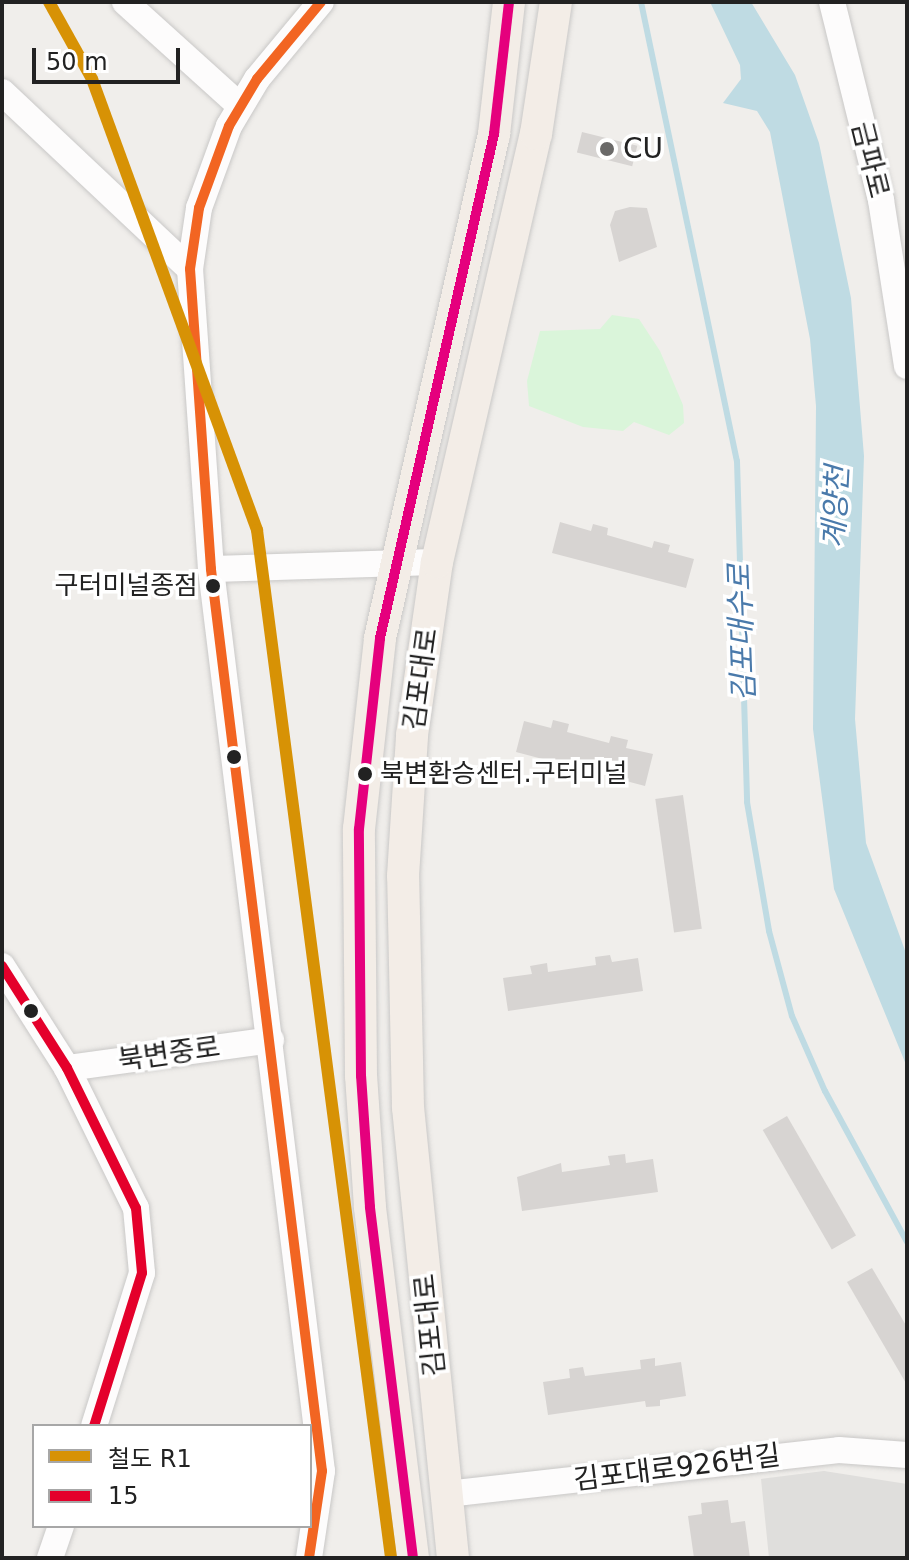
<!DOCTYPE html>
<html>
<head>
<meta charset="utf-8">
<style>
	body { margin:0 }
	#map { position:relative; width:909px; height:1560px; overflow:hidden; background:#f0eeeb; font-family:"DejaVu Sans","Noto Sans KR",sans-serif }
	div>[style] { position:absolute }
	.residential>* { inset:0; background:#dfdedc }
	.park>* { inset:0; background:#daf5da }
	.water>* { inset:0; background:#bfdbe3 }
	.stream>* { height:6px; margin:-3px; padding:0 3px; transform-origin:3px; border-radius:3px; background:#bfdbe3 }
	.building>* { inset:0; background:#d7d4d2; transform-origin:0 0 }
	.roads { filter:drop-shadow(0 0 2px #c9c8c7) drop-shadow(0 0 2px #c9c8c7) }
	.minor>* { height:26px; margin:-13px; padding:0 13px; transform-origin:13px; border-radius:13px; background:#fdfcfc }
	.major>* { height:32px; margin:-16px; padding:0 16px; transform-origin:16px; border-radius:16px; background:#f3ede7 }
	.bus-1>* { height:10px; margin:-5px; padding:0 5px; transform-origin:5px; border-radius:5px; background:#e4002b }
	.bus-2>* { height:10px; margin:-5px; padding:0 5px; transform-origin:5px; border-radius:5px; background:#f26522 }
	.bus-3>* { height:10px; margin:-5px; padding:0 5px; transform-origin:5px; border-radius:5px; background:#e5007d }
	.rail-1>* { height:12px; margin:-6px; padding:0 6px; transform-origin:6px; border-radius:6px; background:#d79205 }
	.dots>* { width:22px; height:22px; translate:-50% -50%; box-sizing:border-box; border:4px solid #fff; border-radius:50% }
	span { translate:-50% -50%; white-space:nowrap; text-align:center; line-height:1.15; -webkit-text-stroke:7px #fff; paint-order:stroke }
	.bus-label { font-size:26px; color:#222 }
	.right { translate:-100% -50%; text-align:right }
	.left { translate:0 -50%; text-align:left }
	.poi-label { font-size:28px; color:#222 }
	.street-label { font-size:28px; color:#222 }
	.water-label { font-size:30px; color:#4a7aab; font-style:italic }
	.frame { position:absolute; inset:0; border:4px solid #222; pointer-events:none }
	.legend { position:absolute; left:32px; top:1424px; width:280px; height:104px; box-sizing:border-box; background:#fff; border:2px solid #a7a7a7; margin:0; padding:10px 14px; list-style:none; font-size:24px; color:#222 }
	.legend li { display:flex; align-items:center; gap:16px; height:40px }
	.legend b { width:40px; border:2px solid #a7a7a7 }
	.scale { position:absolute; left:32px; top:48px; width:148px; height:36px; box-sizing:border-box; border:4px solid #222; border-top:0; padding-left:10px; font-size:24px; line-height:28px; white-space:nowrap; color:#222; -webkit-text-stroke:6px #fff; paint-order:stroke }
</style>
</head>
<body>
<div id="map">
	<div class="residential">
		<div style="clip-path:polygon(824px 1471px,907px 1484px,907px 1558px,769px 1558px,761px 1479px)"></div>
	</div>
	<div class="park">
		<div style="clip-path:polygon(612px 315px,639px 319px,660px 351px,683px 405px,684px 423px,669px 435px,634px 422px,623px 431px,583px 427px,529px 406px,527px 381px,540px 331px,600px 329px)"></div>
	</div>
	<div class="water">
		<div style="clip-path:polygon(710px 2px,751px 2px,795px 75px,819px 143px,851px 298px,864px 456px,855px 719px,866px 843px,907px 956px,907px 1067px,834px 889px,813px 729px,816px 406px,810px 339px,770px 132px,757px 111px,723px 103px,741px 79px,740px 65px)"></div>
	</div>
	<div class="stream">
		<div style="left:641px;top:2px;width:469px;rotate:78.2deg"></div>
		<div style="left:737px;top:461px;width:341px;rotate:88.3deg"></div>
		<div style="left:747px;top:802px;width:131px;rotate:80.3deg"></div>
		<div style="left:769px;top:931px;width:88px;rotate:74.9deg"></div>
		<div style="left:792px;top:1016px;width:82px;rotate:66.3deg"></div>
		<div style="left:825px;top:1091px;width:172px;rotate:61.5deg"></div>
	</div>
	<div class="building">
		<div style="left:582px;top:132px;width:57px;height:21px;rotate:14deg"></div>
		<div style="clip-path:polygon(630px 207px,647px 208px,657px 247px,619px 262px,610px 225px,615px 211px)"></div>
		<div style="clip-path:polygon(560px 522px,591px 531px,593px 524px,608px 528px,607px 535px,652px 548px,654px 541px,670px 545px,668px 552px,694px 559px,686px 588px,552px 553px)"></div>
		<div style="clip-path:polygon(553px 720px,569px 724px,567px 732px,609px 743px,611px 736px,628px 740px,626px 748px,653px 754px,645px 786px,516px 752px,524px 721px,551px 728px)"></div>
		<div style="left:683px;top:795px;width:135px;height:28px;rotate:82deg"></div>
		<div style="clip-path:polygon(610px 955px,612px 962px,638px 958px,643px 991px,508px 1011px,503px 978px,532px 974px,530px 966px,547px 963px,548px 972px,596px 965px,595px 957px)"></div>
		<div style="left:787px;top:1116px;width:138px;height:28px;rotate:60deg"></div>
		<div style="clip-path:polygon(625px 1154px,626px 1163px,653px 1159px,658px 1192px,522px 1211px,517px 1177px,561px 1163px,562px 1172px,610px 1165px,608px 1156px)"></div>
		<div style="clip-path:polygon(872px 1268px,907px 1327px,907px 1385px,847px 1282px)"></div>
		<div style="clip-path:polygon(655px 1358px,655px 1366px,681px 1362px,686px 1396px,660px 1400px,660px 1406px,646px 1407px,645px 1401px,548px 1415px,543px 1382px,570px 1378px,569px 1369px,583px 1367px,585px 1376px,641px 1369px,640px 1360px)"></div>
		<div style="clip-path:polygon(728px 1500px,731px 1523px,745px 1521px,750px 1558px,694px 1558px,688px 1516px,702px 1514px,701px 1503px)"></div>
	</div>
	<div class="roads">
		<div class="minor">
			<div style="left:125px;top:2px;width:155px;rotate:42.1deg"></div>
			<div style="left:832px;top:2px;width:204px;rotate:76.1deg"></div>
			<div style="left:881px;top:200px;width:168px;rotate:81.1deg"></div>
			<div style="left:2px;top:92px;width:258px;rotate:43.3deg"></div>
			<div style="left:211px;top:569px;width:226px;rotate:-1.8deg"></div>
			<div style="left:2px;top:966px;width:121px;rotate:57.5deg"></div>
			<div style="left:67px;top:1068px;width:156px;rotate:63.8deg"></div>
			<div style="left:136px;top:1208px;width:65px;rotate:84.7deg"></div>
			<div style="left:142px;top:1273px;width:160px;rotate:107.4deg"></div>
			<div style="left:67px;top:1068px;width:206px;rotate:-7.8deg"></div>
			<div style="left:447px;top:1494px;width:394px;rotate:-6.4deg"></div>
			<div style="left:839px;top:1450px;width:68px;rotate:4.2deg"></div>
			<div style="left:50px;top:1558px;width:34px;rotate:-71deg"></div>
			<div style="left:309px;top:1558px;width:88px;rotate:-81.5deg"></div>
			<div style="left:322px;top:1471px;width:909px;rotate:-97.02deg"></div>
			<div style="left:211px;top:569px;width:301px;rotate:-94deg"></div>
			<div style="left:190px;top:269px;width:62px;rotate:-81.6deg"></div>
			<div style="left:199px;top:208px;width:87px;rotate:-69.9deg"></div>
			<div style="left:229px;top:126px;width:55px;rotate:-59.2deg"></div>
			<div style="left:257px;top:79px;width:100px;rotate:-50.3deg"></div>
		</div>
		<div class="major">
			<div style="left:413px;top:1558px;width:354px;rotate:-97deg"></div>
			<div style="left:370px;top:1207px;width:131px;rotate:-93.9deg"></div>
			<div style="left:361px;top:1076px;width:247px;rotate:-90.5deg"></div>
			<div style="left:359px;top:829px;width:192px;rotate:-83.7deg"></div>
			<div style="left:380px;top:638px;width:517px;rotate:-77.25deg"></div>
			<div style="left:494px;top:134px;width:133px;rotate:-83.5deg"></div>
			<div style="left:453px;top:1558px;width:452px;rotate:-95.7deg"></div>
			<div style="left:408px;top:1108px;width:232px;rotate:-91.2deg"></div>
			<div style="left:403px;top:876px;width:141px;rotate:-86.3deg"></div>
			<div style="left:412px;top:735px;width:175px;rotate:-81.8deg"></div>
			<div style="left:437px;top:562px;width:439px;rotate:-77deg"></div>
			<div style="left:536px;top:134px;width:134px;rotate:-81.4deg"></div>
		</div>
	</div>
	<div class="bus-1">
		<div style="left:2px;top:966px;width:121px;rotate:57.5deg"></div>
		<div style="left:67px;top:1068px;width:156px;rotate:63.8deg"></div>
		<div style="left:136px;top:1208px;width:65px;rotate:84.7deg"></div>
		<div style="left:142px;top:1273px;width:160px;rotate:107.4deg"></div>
	</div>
	<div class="bus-2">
		<div style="left:309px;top:1558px;width:88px;rotate:-81.5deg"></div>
		<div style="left:322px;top:1471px;width:909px;rotate:-97.02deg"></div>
		<div style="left:211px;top:569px;width:301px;rotate:-94deg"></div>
		<div style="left:190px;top:269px;width:62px;rotate:-81.6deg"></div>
		<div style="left:199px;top:208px;width:87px;rotate:-69.9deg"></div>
		<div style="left:229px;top:126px;width:55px;rotate:-59.2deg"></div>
		<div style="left:257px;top:79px;width:100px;rotate:-50.3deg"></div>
	</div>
	<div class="bus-3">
		<div style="left:413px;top:1558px;width:354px;rotate:-97deg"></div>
		<div style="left:370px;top:1207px;width:131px;rotate:-93.9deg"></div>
		<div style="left:361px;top:1076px;width:247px;rotate:-90.5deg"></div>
		<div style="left:359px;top:829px;width:192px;rotate:-83.7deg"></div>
		<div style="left:380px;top:638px;width:517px;rotate:-77.25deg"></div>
		<div style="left:494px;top:134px;width:133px;rotate:-83.5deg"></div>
	</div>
	<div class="rail-1">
		<div style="left:49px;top:2px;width:88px;rotate:60.8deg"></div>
		<div style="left:92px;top:79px;width:480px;rotate:69.9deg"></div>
		<div style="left:257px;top:530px;width:1037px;rotate:82.57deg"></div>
	</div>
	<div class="dots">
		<div style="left:607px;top:149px;background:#6a6968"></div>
		<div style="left:213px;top:586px;background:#222"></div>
		<div style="left:234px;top:757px;background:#222"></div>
		<div style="left:365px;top:774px;background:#222"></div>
		<div style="left:31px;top:1011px;background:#222"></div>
	</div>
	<div class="bus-label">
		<span class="right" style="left:198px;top:586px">구터미널종점</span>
		<span class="left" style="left:380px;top:774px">북변환승센터.구터미널</span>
	</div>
	<div class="poi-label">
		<span class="left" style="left:623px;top:149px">CU</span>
	</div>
	<div class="street-label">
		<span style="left:870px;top:160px;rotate:76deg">금파로</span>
		<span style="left:421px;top:679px;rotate:-82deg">김포대로</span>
		<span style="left:169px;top:1054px;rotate:-8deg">북변중로</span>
		<span style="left:430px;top:1325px;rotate:-96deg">김포대로</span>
		<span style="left:677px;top:1468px;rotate:-7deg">김포대로926번길</span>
	</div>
	<div class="water-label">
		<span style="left:836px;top:507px;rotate:-87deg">계양천</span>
		<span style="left:742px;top:633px;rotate:-92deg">김포대수로</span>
	</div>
	<div class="frame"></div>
	<ul class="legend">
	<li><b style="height:10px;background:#d79205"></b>철도 R1</li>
	<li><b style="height:10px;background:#e4002b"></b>15</li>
	</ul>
	<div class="scale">50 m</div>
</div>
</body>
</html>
